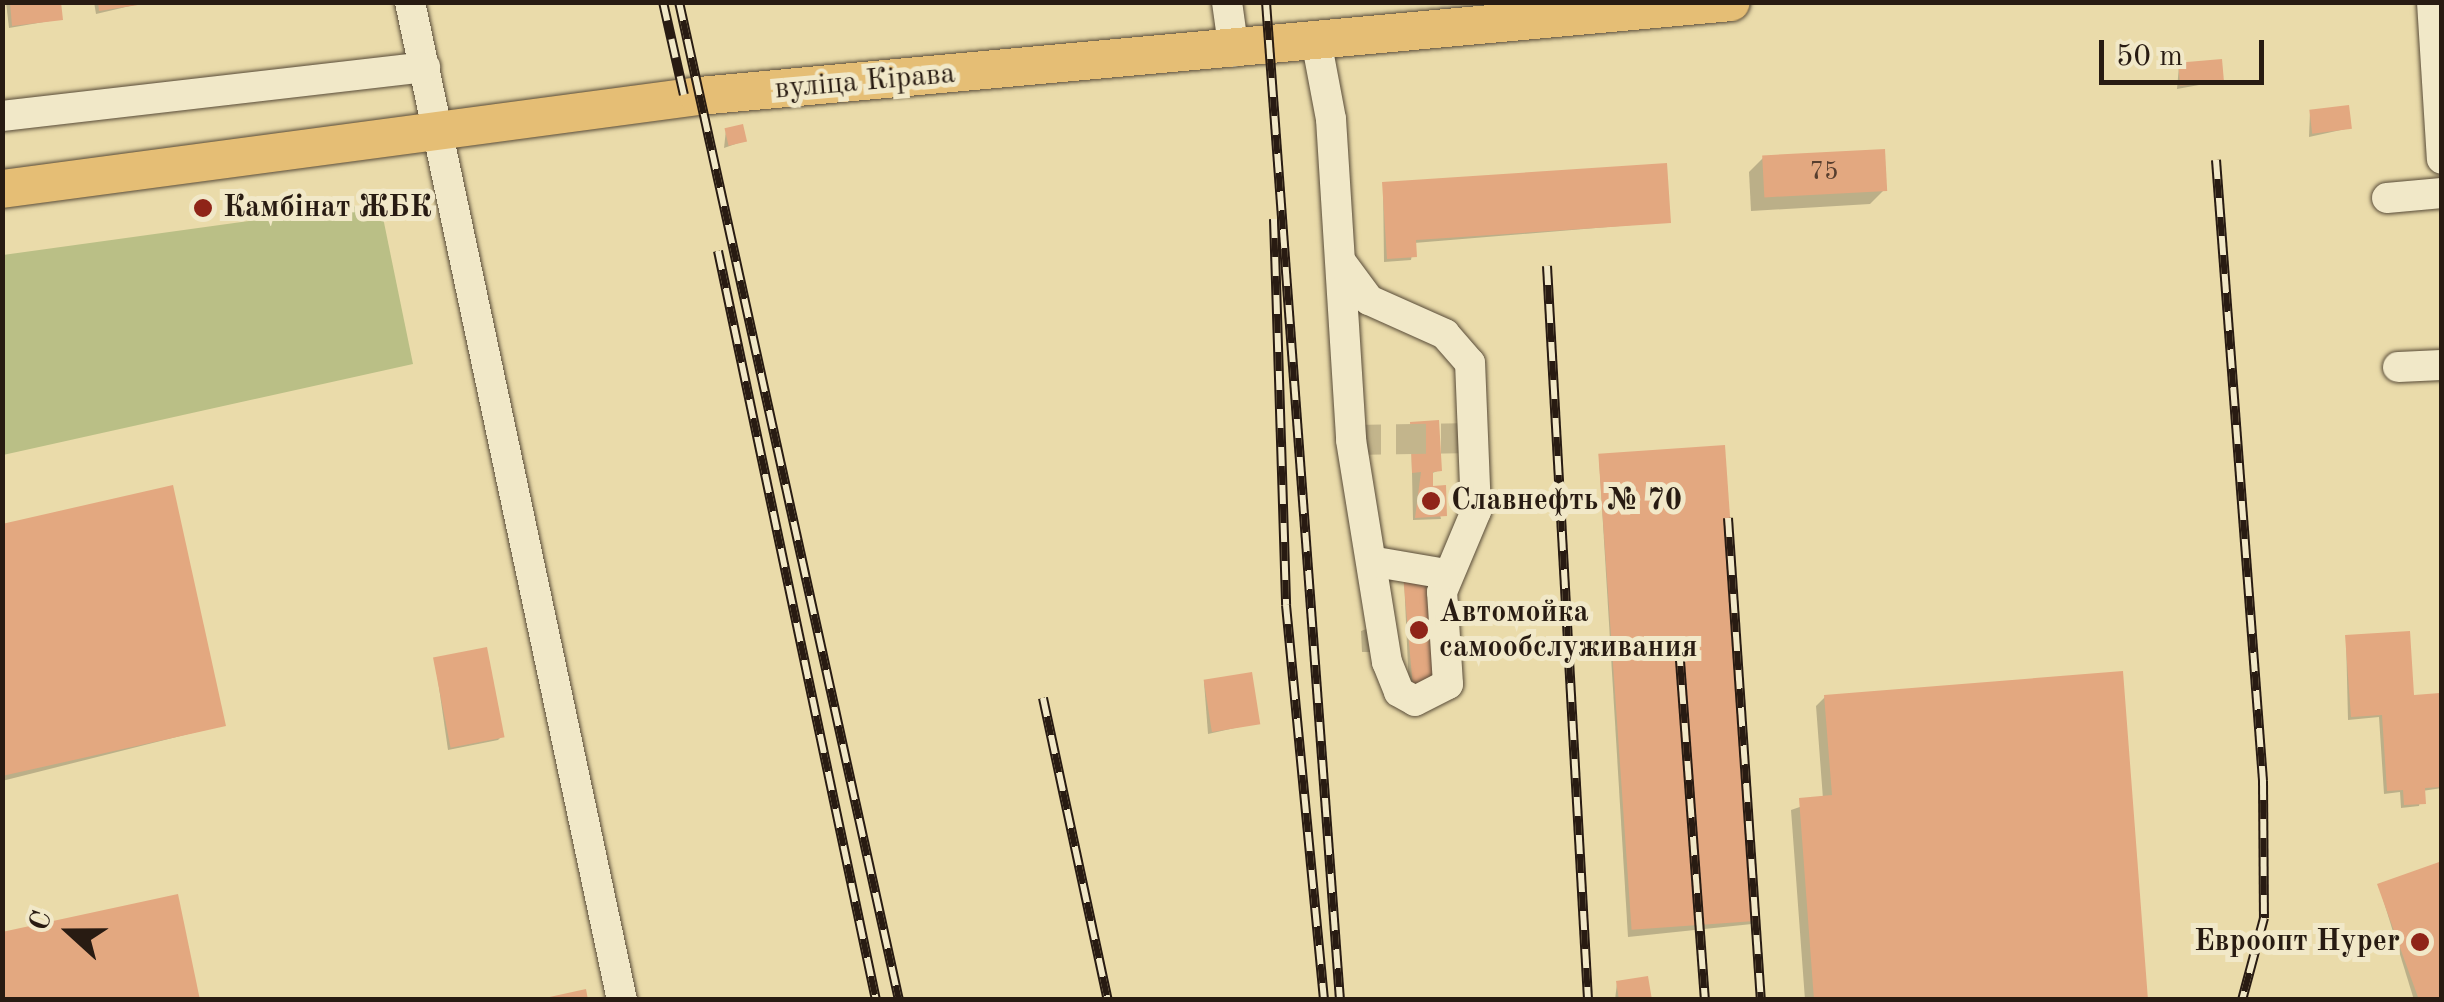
<!DOCTYPE html>
<html>
<head>
<meta charset="utf-8">
<style>
	body { margin:0 }
	#map { position:relative; width:2444px; height:1002px; overflow:hidden; background:#eadbaa; font-family:"Old Standard TT",serif }
	div>[style] { position:absolute }
	.green>* { inset:0; background:#babf86 }
	.shadow>* { inset:0; background:#0003 }
	.building>* { inset:0; background:#e3a880; transform-origin:0 0 }
	.minor-tunnel>* { height:30px; margin-top:-15px; transform-origin:0; background:repeating-linear-gradient(90deg,#c3b58c 0 30px,transparent 0 45px) }
	.roads { filter:drop-shadow(0 0 2px #584b38) drop-shadow(0 0 2px #584b38) }
	.minor>* { height:30px; margin:-15px; padding:0 15px; transform-origin:15px; border-radius:15px; background:#f1e8c8 }
	.major>* { height:38px; margin:-19px; padding:0 19px; transform-origin:19px; border-radius:19px; background:#e5be75 }
	.rail>* { height:10px; margin-top:-5px; transform-origin:0; background:repeating-linear-gradient(90deg,#f1e8c8 0 19px,#281b12 0 38px); box-sizing:border-box; border-block:2px solid #281b12 }
	.dots>* { width:28px; height:28px; translate:-50% -50%; box-sizing:border-box; border:5px solid #f1e8c8; border-radius:50% }
	span { translate:-50% -50%; white-space:nowrap; text-align:center; line-height:1.15; -webkit-text-stroke:10px #f1e8c8; paint-order:stroke }
	.number-label { font-size:25px; color:#573e2e }
	.number-label span { -webkit-text-stroke-width:0 }
	.street-label { font-size:30px; color:#281b12 }
	.poi-label { font-size:30px; color:#281b12; font-weight:700 }
	.left { translate:0 -50%; text-align:left }
	.right { translate:-100% -50%; text-align:right }
	.frame { position:absolute; inset:0; border:5px solid #281b12; pointer-events:none }
	.north { position:absolute; left:20px; top:882px; width:100px; height:100px; -webkit-text-stroke:8px #f1e8c8; paint-order:stroke; rotate:291deg; font-size:28px; font-weight:700; line-height:40px; text-align:center; color:#281b12 }
	.north::after { content:''; display:block; margin:auto; width:35px; height:45px; background:#281b12; clip-path:polygon(50% 0,100% 100%,50% 72%,0 100%) }
	.scale { position:absolute; left:2099px; top:40px; width:165px; height:45px; box-sizing:border-box; border:5px solid #281b12; border-top:0; padding-left:12px; font-size:30px; line-height:35px; white-space:nowrap; color:#281b12; -webkit-text-stroke:8px #f1e8c8; paint-order:stroke }
</style>
</head>
<body>
<div id="map">
	<div class="green">
		<div style="clip-path:polygon(380px 203px,413px 364px,3px 455px,3px 255px)"></div>
	</div>
	<div class="shadow">
		<div style="clip-path:polygon(6px 2px,59px 2px,61px 19px,9px 28px)"></div>
		<div style="clip-path:polygon(94px 2px,147px 2px,96px 14px)"></div>
		<div style="clip-path:polygon(2179px 66px,2221px 81px,2177px 89px)"></div>
		<div style="clip-path:polygon(2310px 112px,2350px 128px,2309px 137px)"></div>
		<div style="clip-path:polygon(726px 130px,744px 141px,724px 148px)"></div>
		<div style="clip-path:polygon(1763px 158px,1884px 190px,1870px 204px,1751px 211px,1749px 172px)"></div>
		<div style="clip-path:polygon(1383px 184px,1668px 222px,1414px 243px,1411px 260px,1384px 262px)"></div>
		<div style="clip-path:polygon(1411px 424px,1440px 470px,1430px 474px,1441px 519px,1413px 520px)"></div>
		<div style="clip-path:polygon(1599px 458px,1756px 920px,1752px 924px,1628px 937px)"></div>
		<div style="clip-path:polygon(2px 526px,224px 725px,2px 781px)"></div>
		<div style="clip-path:polygon(1404px 578px,1428px 687px,1409px 689px)"></div>
		<div style="clip-path:polygon(1374px 626px,1371px 652px,1362px 652px,1361px 631px)"></div>
		<div style="clip-path:polygon(2346px 638px,2412px 697px,2438px 696px,2442px 788px,2422px 791px,2419px 806px,2401px 808px,2400px 792px,2384px 794px,2379px 717px,2348px 720px)"></div>
		<div style="clip-path:polygon(435px 660px,502px 736px,498px 740px,448px 750px)"></div>
		<div style="clip-path:polygon(1204px 682px,1257px 723px,1208px 734px)"></div>
		<div style="clip-path:polygon(1825px 697px,2146px 1000px,1805px 1000px,1791px 810px,1823px 799px,1816px 706px)"></div>
		<div style="clip-path:polygon(2379px 886px,2442px 1000px,2414px 1000px)"></div>
		<div style="clip-path:polygon(1617px 983px,1649px 1000px,1615px 1000px)"></div>
	</div>
	<div class="building">
		<div style="clip-path:polygon(10px 2px,61px 2px,63px 20px,12px 26px)"></div>
		<div style="clip-path:polygon(98px 2px,138px 2px,138px 5px,99px 11px)"></div>
		<div style="left:2222px;top:59px;width:23px;height:44px;rotate:85deg"></div>
		<div style="left:2349px;top:105px;width:24px;height:40px;rotate:83deg"></div>
		<div style="left:743px;top:124px;width:18px;height:19px;rotate:77deg"></div>
		<div style="left:1885px;top:149px;width:42px;height:123px;rotate:87deg"></div>
		<div style="clip-path:polygon(1667px 163px,1671px 223px,1416px 240px,1417px 257px,1387px 259px,1382px 182px)"></div>
		<div style="clip-path:polygon(1439px 420px,1442px 471px,1433px 472px,1433px 486px,1446px 485px,1447px 516px,1415px 518px,1421px 472px,1412px 473px,1410px 422px)"></div>
		<div style="left:1725px;top:445px;width:477px;height:127px;rotate:86deg"></div>
		<div style="clip-path:polygon(173px 485px,226px 726px,2px 776px,2px 524px)"></div>
		<div style="left:1425px;top:573px;width:112px;height:22px;rotate:85deg"></div>
		<div style="clip-path:polygon(2410px 631px,2414px 695px,2440px 693px,2442px 787px,2425px 788px,2426px 804px,2404px 805px,2403px 790px,2387px 791px,2382px 715px,2351px 717px,2345px 635px)"></div>
		<div style="left:487px;top:647px;width:92px;height:55px;rotate:79deg"></div>
		<div style="clip-path:polygon(2123px 671px,2148px 1000px,1814px 1000px,1799px 798px,1832px 795px,1824px 695px)"></div>
		<div style="left:1252px;top:672px;width:53px;height:49px;rotate:81deg"></div>
		<div style="clip-path:polygon(2442px 861px,2442px 1000px,2419px 1000px,2377px 884px)"></div>
		<div style="clip-path:polygon(178px 894px,200px 1000px,2px 1000px,2px 932px)"></div>
		<div style="clip-path:polygon(1648px 976px,1652px 1000px,1619px 1000px,1616px 981px)"></div>
		<div style="clip-path:polygon(586px 989px,588px 1000px,545px 1000px,545px 998px)"></div>
	</div>
	<div class="minor-tunnel">
		<div style="left:1351px;top:440px;width:125px;rotate:-0.9deg"></div>
	</div>
	<div class="roads">
		<div class="minor">
			<div style="left:410px;top:2px;width:1020px;rotate:78.01deg"></div>
			<div style="left:1227px;top:2px;width:50px;rotate:82deg"></div>
			<div style="left:2432px;top:2px;width:157px;rotate:86.4deg"></div>
			<div style="left:1317px;top:45px;width:75px;rotate:79.3deg"></div>
			<div style="left:1331px;top:119px;width:322px;rotate:86.4deg"></div>
			<div style="left:1351px;top:440px;width:225px;rotate:80.8deg"></div>
			<div style="left:1387px;top:662px;width:32px;rotate:68deg"></div>
			<div style="left:1399px;top:692px;width:18px;rotate:29deg"></div>
			<div style="left:1415px;top:701px;width:37px;rotate:-27deg"></div>
			<div style="left:1448px;top:684px;width:92px;rotate:-93.7deg"></div>
			<div style="left:1442px;top:592px;width:88px;rotate:-67.2deg"></div>
			<div style="left:1476px;top:511px;width:148px;rotate:-92.3deg"></div>
			<div style="left:1470px;top:363px;width:38px;rotate:-131deg"></div>
			<div style="left:1445px;top:334px;width:83px;rotate:-155.9deg"></div>
			<div style="left:1369px;top:300px;width:47px;rotate:-126.4deg"></div>
			<div style="left:2px;top:116px;width:426px;rotate:-6.6deg"></div>
			<div style="left:2387px;top:198px;width:55px;rotate:-5.2deg"></div>
			<div style="left:2398px;top:367px;width:44px;rotate:-2.6deg"></div>
			<div style="left:1376px;top:562px;width:71px;rotate:9.7deg"></div>
		</div>
		<div class="major">
			<div style="left:2px;top:189px;width:703px;rotate:-7.6deg"></div>
			<div style="left:699px;top:96px;width:1036px;rotate:-5.2deg"></div>
		</div>
	</div>
	<div class="rail">
		<div style="left:663px;top:2px;width:95px;rotate:77.3deg"></div>
		<div style="left:679px;top:2px;width:1022px;rotate:77.57deg"></div>
		<div style="left:1266px;top:2px;width:1001px;rotate:85.76deg"></div>
		<div style="left:2216px;top:160px;width:623px;rotate:85.67deg"></div>
		<div style="left:2263px;top:781px;width:137px;rotate:89.6deg"></div>
		<div style="left:2264px;top:918px;width:85px;rotate:105deg"></div>
		<div style="left:1274px;top:219px;width:386px;rotate:88.2deg"></div>
		<div style="left:1286px;top:605px;width:397px;rotate:84.5deg"></div>
		<div style="left:718px;top:251px;width:765px;rotate:78.09deg"></div>
		<div style="left:1547px;top:266px;width:735px;rotate:86.8deg"></div>
		<div style="left:1728px;top:518px;width:483px;rotate:86.1deg"></div>
		<div style="left:1679px;top:647px;width:354px;rotate:85.8deg"></div>
		<div style="left:1043px;top:698px;width:309px;rotate:77.9deg"></div>
	</div>
	<div class="dots">
		<div style="left:203px;top:208px;background:#8f2418"></div>
		<div style="left:1431px;top:501px;background:#8f2418"></div>
		<div style="left:1419px;top:630px;background:#8f2418"></div>
		<div style="left:2420px;top:942px;background:#8f2418"></div>
	</div>
	<div class="number-label">
		<span style="left:1824px;top:173px">75</span>
	</div>
	<div class="street-label">
		<span style="left:865px;top:82px;rotate:-5deg">вуліца Кірава</span>
	</div>
	<div class="poi-label">
		<span class="left" style="left:223px;top:208px">Камбінат ЖБК</span>
		<span class="left" style="left:1451px;top:501px">Славнефть № 70</span>
		<span class="left" style="left:1439px;top:630px">Автомойка<br>самообслуживания</span>
		<span class="right" style="left:2400px;top:942px">Евроопт Hyper</span>
	</div>
	<div class="frame"></div>
	<div class="north">С</div>
	<div class="scale">50 m</div>
</div>
</body>
</html>
